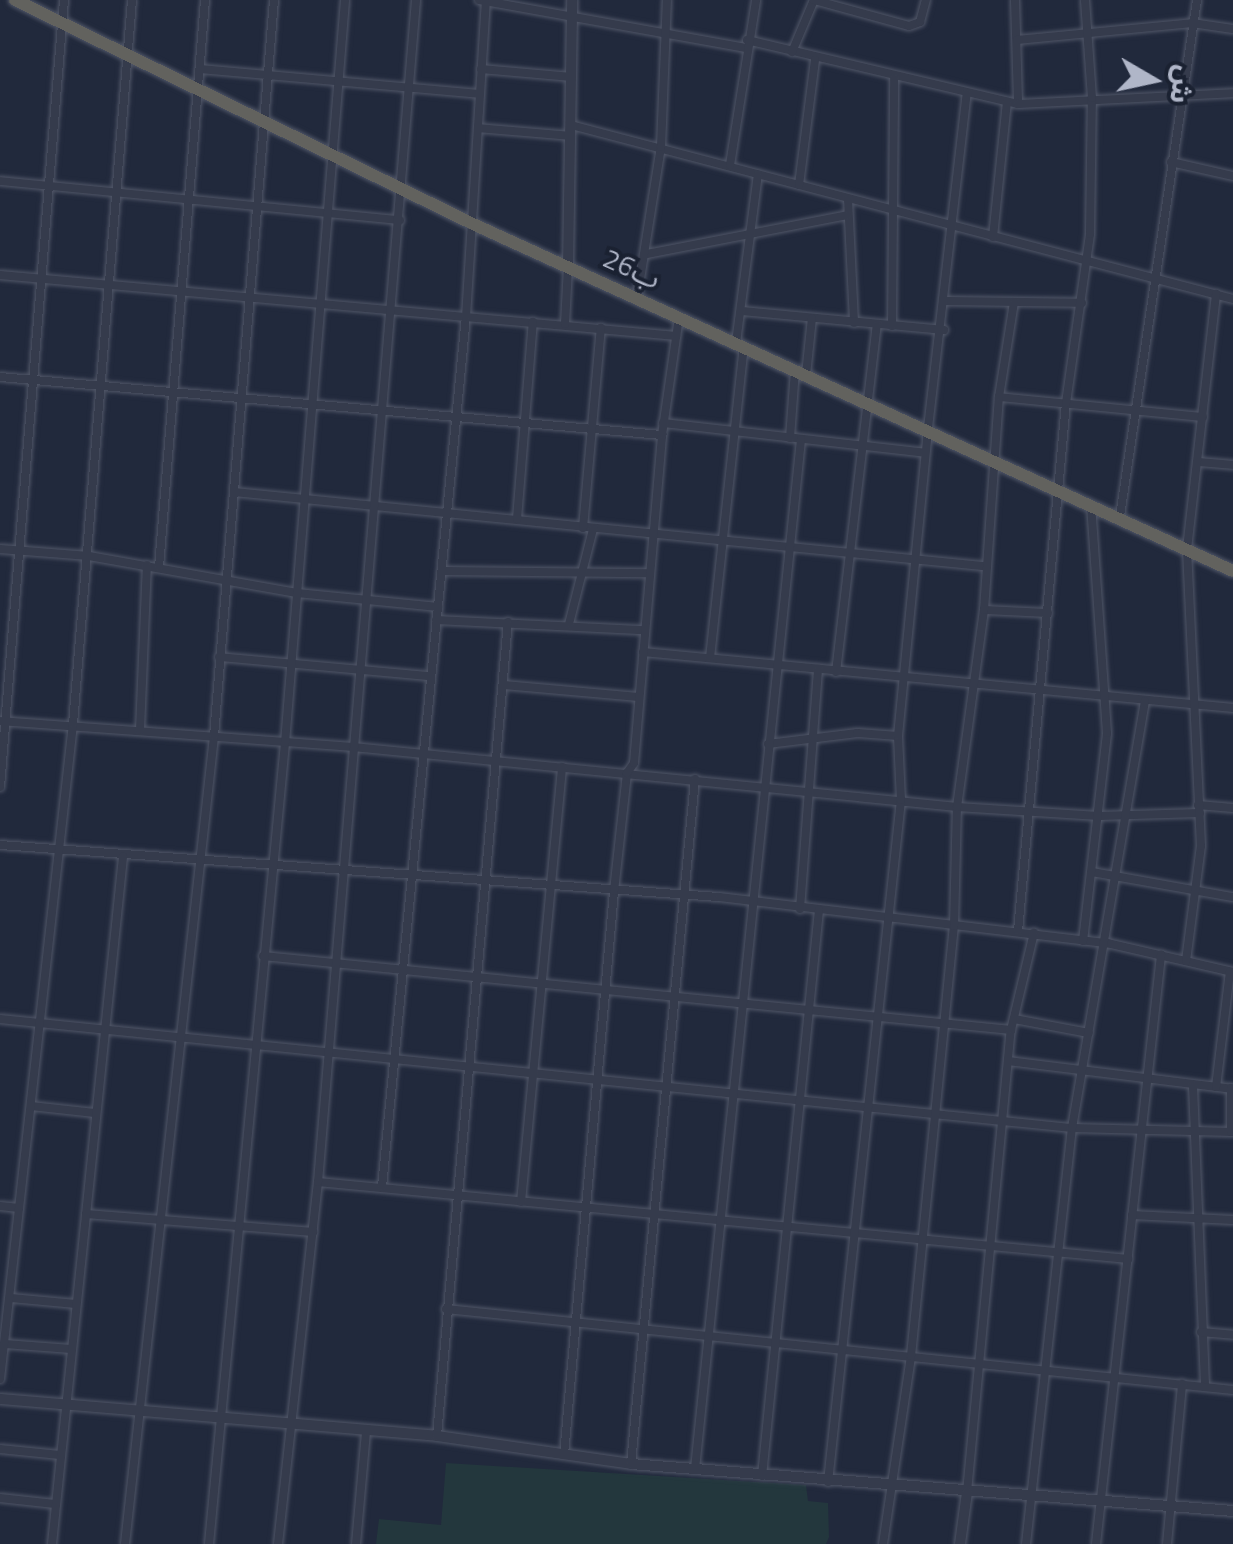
<!DOCTYPE html>
<html>
<head>
<meta charset="utf-8">
<style>
	body { margin:0 }
	#map { position:relative; width:1233px; height:1544px; overflow:hidden; background:#21293c; font-family:"Titillium Web","Noto Sans Arabic",sans-serif }
	div>[style] { position:absolute }
	.green>* { inset:0; background:#23373d }
	.roads { filter:drop-shadow(0 0 2px #505667) drop-shadow(0 0 2px #505667) }
	.minor>* { height:8px; margin:-4px; padding:0 4px; transform-origin:4px; border-radius:4px; background:#353b4c }
	.tertiary>* { height:10px; margin:-5px; padding:0 5px; transform-origin:5px; border-radius:5px; background:#353b4c }
	.trunk>* { height:12px; margin:-6px; padding:0 6px; transform-origin:6px; border-radius:6px; background:#62625e }
	span { translate:-50% -50%; white-space:nowrap; text-align:center; line-height:1.15; -webkit-text-stroke:8px #1a2131; paint-order:stroke }
	.street-label { font-size:28px; color:#b0b6c8 }
	.north { position:absolute; left:1103px; top:30px; width:100px; height:100px; -webkit-text-stroke:8px #1a2131; paint-order:stroke; rotate:99deg; font-size:28px; font-weight:700; line-height:40px; text-align:center; color:#b0b6c8 }
	.north::after { content:''; display:block; margin:auto; width:35px; height:45px; background:#b0b6c8; clip-path:polygon(50% 0,100% 100%,50% 72%,0 100%) }
</style>
</head>
<body>
<div id="map">
	<div class="green">
		<div style="clip-path:polygon(446px 1463px,806px 1485px,808px 1501px,828px 1503px,829px 1537px,826px 1544px,376px 1544px,379px 1519px,441px 1525px)"></div>
	</div>
	<div class="roads">
		<div class="minor">
			<div style="left:479px;top:0;width:270px;rotate:10.2deg"></div>
			<div style="left:1015px;top:0;width:104px;rotate:88.3deg"></div>
			<div style="left:747px;top:40px;width:278px;rotate:13.3deg"></div>
			<div style="left:1018px;top:104px;width:215px;rotate:-2.9deg"></div>
			<div style="left:1017px;top:40px;width:176px;rotate:-5.5deg"></div>
			<div style="left:1192px;top:23px;width:41px;rotate:8.3deg"></div>
			<div style="left:792px;top:52px;width:56px;rotate:-67.1deg"></div>
			<div style="left:814px;top:0;width:98px;rotate:15.3deg"></div>
			<div style="left:909px;top:26px;width:12px;rotate:-20deg"></div>
			<div style="left:920px;top:22px;width:23px;rotate:-75deg"></div>
			<div style="left:200px;top:69px;width:280px;rotate:5.1deg"></div>
			<div style="left:481px;top:69px;width:91px;rotate:5deg"></div>
			<div style="left:571px;top:125px;width:684px;rotate:14.73deg"></div>
			<div style="left:478px;top:128px;width:93px;rotate:4.9deg"></div>
			<div style="left:1171px;top:162px;width:64px;rotate:12.7deg"></div>
			<div style="left:730px;top:165px;width:167px;rotate:-81deg"></div>
			<div style="left:0;top:181px;width:402px;rotate:5.6deg"></div>
			<div style="left:799px;top:185px;width:126px;rotate:-82.7deg"></div>
			<div style="left:848px;top:199px;width:124px;rotate:87.2deg"></div>
			<div style="left:993px;top:237px;width:136px;rotate:-84.1deg"></div>
			<div style="left:647px;top:254px;width:204px;rotate:-11deg"></div>
			<div style="left:0;top:275px;width:679px;rotate:5.16deg"></div>
			<div style="left:637px;top:298px;width:153px;rotate:-81deg"></div>
			<div style="left:661px;top:147px;width:147px;rotate:-87.7deg"></div>
			<div style="left:946px;top:301px;width:136px;rotate:0.8deg"></div>
			<div style="left:742px;top:311px;width:203px;rotate:5.4deg"></div>
			<div style="left:565px;top:324px;width:57px;rotate:-87deg"></div>
			<div style="left:892px;top:326px;width:248px;rotate:-89.5deg"></div>
			<div style="left:736px;top:343px;width:170px;rotate:-82.6deg"></div>
			<div style="left:806px;top:375px;width:57px;rotate:-84deg"></div>
			<div style="left:0;top:377px;width:665px;rotate:5.01deg"></div>
			<div style="left:999px;top:397px;width:205px;rotate:5.6deg"></div>
			<div style="left:663px;top:423px;width:264px;rotate:6.5deg"></div>
			<div style="left:790px;top:438px;width:68px;rotate:-85.8deg"></div>
			<div style="left:1200px;top:462px;width:33px;rotate:5deg"></div>
			<div style="left:234px;top:492px;width:752px;rotate:5.65deg"></div>
			<div style="left:1120px;top:516px;width:522px;rotate:-81.51deg"></div>
			<div style="left:517px;top:519px;width:198px;rotate:-85.4deg"></div>
			<div style="left:583px;top:528px;width:201px;rotate:-84.9deg"></div>
			<div style="left:0;top:549px;width:89px;rotate:4.5deg"></div>
			<div style="left:89px;top:556px;width:211px;rotate:10.1deg"></div>
			<div style="left:297px;top:593px;width:142px;rotate:5.7deg"></div>
			<div style="left:159px;top:567px;width:569px;rotate:-85.36deg"></div>
			<div style="left:442px;top:571px;width:207px;rotate:0.6deg"></div>
			<div style="left:984px;top:610px;width:64px;rotate:2.7deg"></div>
			<div style="left:436px;top:620px;width:208px;rotate:2.8deg"></div>
			<div style="left:569px;top:624px;width:98px;rotate:-75.8deg"></div>
			<div style="left:643px;top:652px;width:593px;rotate:5.42deg"></div>
			<div style="left:219px;top:657px;width:211px;rotate:5.2deg"></div>
			<div style="left:710px;top:658px;width:314px;rotate:-83.8deg"></div>
			<div style="left:836px;top:672px;width:349px;rotate:-83.3deg"></div>
			<div style="left:504px;top:685px;width:135px;rotate:5.1deg"></div>
			<div style="left:0;top:721px;width:354px;rotate:4.2deg"></div>
			<div style="left:353px;top:747px;width:607px;rotate:5.67deg"></div>
			<div style="left:957px;top:807px;width:142px;rotate:3.6deg"></div>
			<div style="left:1099px;top:816px;width:101px;rotate:-1.7deg"></div>
			<div style="left:140px;top:730px;width:165px;rotate:-87.6deg"></div>
			<div style="left:768px;top:744px;width:90px;rotate:-7deg"></div>
			<div style="left:857px;top:733px;width:41px;rotate:4.2deg"></div>
			<div style="left:0;top:787px;width:790px;rotate:-85.35deg"></div>
			<div style="left:1198px;top:805px;width:35px;rotate:5deg"></div>
			<div style="left:0;top:845px;width:721px;rotate:4.14deg"></div>
			<div style="left:719px;top:897px;width:391px;rotate:6.8deg"></div>
			<div style="left:1107px;top:943px;width:129px;rotate:13deg"></div>
			<div style="left:1092px;top:872px;width:143px;rotate:10.1deg"></div>
			<div style="left:800px;top:909px;width:241px;rotate:-85.7deg"></div>
			<div style="left:1018px;top:931px;width:530px;rotate:-84.81deg"></div>
			<div style="left:1066px;top:403px;width:171px;rotate:-81.9deg"></div>
			<div style="left:1090px;top:234px;width:136px;rotate:-89.2deg"></div>
			<div style="left:1092px;top:98px;width:98px;rotate:-94.1deg"></div>
			<div style="left:1083px;top:941px;width:209px;rotate:-83.4deg"></div>
			<div style="left:1107px;top:733px;width:227px;rotate:-94deg"></div>
			<div style="left:263px;top:956px;width:752px;rotate:5.65deg"></div>
			<div style="left:1186px;top:961px;width:116px;rotate:-82.6deg"></div>
			<div style="left:1201px;top:846px;width:297px;rotate:-92.7deg"></div>
			<div style="left:1187px;top:549px;width:257px;rotate:-83.5deg"></div>
			<div style="left:0;top:1019px;width:1078px;rotate:5.81deg"></div>
			<div style="left:1072px;top:1128px;width:161px;rotate:1.4deg"></div>
			<div style="left:1014px;top:1019px;width:76px;rotate:10.6deg"></div>
			<div style="left:1008px;top:1061px;width:227px;rotate:7.1deg"></div>
			<div style="left:1193px;top:1086px;width:301px;rotate:87.7deg"></div>
			<div style="left:1216px;top:1087px;width:116px;rotate:-83.1deg"></div>
			<div style="left:1231px;top:1088px;width:44px;rotate:90deg"></div>
			<div style="left:31px;top:1106px;width:64px;rotate:6.2deg"></div>
			<div style="left:318px;top:1182px;width:814px;rotate:5.43deg"></div>
			<div style="left:382px;top:1187px;width:874px;rotate:-84.49deg"></div>
			<div style="left:466px;top:317px;width:318px;rotate:-86.4deg"></div>
			<div style="left:521px;top:1202px;width:437px;rotate:-84.6deg"></div>
			<div style="left:0;top:1206px;width:19px;rotate:6deg"></div>
			<div style="left:86px;top:1214px;width:228px;rotate:4.5deg"></div>
			<div style="left:1132px;top:1215px;width:101px;rotate:2.8deg"></div>
			<div style="left:11px;top:1298px;width:65px;rotate:5.3deg"></div>
			<div style="left:446px;top:1309px;width:791px;rotate:5.88deg"></div>
			<div style="left:1201px;top:1332px;width:32px;rotate:5deg"></div>
			<div style="left:5px;top:1344px;width:66px;rotate:4.3deg"></div>
			<div style="left:0;top:1379px;width:659px;rotate:-83.64deg"></div>
			<div style="left:73px;top:724px;width:726px;rotate:-85.34deg"></div>
			<div style="left:437px;top:1436px;width:817px;rotate:-85.02deg"></div>
			<div style="left:0;top:1449px;width:60px;rotate:5.7deg"></div>
			<div style="left:564px;top:1455px;width:566px;rotate:-84.93deg"></div>
			<div style="left:614px;top:891px;width:119px;rotate:-83.7deg"></div>
			<div style="left:627px;top:773px;width:12px;rotate:-55deg"></div>
			<div style="left:634px;top:763px;width:329px;rotate:-85.1deg"></div>
			<div style="left:662px;top:435px;width:119px;rotate:-81.8deg"></div>
			<div style="left:631px;top:1464px;width:688px;rotate:-84.66deg"></div>
			<div style="left:695px;top:1469px;width:1035px;rotate:-84.12deg"></div>
			<div style="left:762px;top:1476px;width:569px;rotate:-84.25deg"></div>
			<div style="left:828px;top:1482px;width:686px;rotate:-83.89deg"></div>
			<div style="left:901px;top:800px;width:64px;rotate:-92.7deg"></div>
			<div style="left:898px;top:736px;width:309px;rotate:-84.4deg"></div>
			<div style="left:928px;top:428px;width:337px;rotate:-83.4deg"></div>
			<div style="left:967px;top:1492px;width:464px;rotate:-84.6deg"></div>
			<div style="left:1011px;top:1030px;width:100px;rotate:-76.7deg"></div>
			<div style="left:0;top:1498px;width:55px;rotate:6.2deg"></div>
			<div style="left:52px;top:1544px;width:691px;rotate:-84.1deg"></div>
			<div style="left:125px;top:1544px;width:813px;rotate:-83.71deg"></div>
			<div style="left:214px;top:736px;width:738px;rotate:-85.34deg"></div>
			<div style="left:209px;top:1544px;width:805px;rotate:-84.58deg"></div>
			<div style="left:285px;top:743px;width:745px;rotate:-85.38deg"></div>
			<div style="left:278px;top:1544px;width:364px;rotate:-83.7deg"></div>
			<div style="left:318px;top:1182px;width:1186px;rotate:-85.26deg"></div>
			<div style="left:356px;top:1544px;width:113px;rotate:-84.9deg"></div>
			<div style="left:883px;top:1544px;width:190px;rotate:-81.5deg"></div>
			<div style="left:911px;top:1356px;width:432px;rotate:-84.3deg"></div>
			<div style="left:954px;top:926px;width:119px;rotate:-88.6deg"></div>
			<div style="left:957px;top:807px;width:199px;rotate:-82.2deg"></div>
			<div style="left:984px;top:610px;width:214px;rotate:-86deg"></div>
			<div style="left:999px;top:397px;width:96px;rotate:-81deg"></div>
			<div style="left:1026px;top:1544px;width:419px;rotate:-83.7deg"></div>
			<div style="left:1072px;top:1128px;width:433px;rotate:-80.3deg"></div>
			<div style="left:1096px;top:1544px;width:593px;rotate:-83.7deg"></div>
			<div style="left:1167px;top:1544px;width:161px;rotate:-84.6deg"></div>
		</div>
		<div class="tertiary">
			<div style="left:568px;top:267px;width:267px;rotate:-89.1deg"></div>
			<div style="left:0;top:1399px;width:439px;rotate:4.8deg"></div>
			<div style="left:437px;top:1436px;width:196px;rotate:8.2deg"></div>
			<div style="left:631px;top:1464px;width:604px;rotate:4.46deg"></div>
			<div style="left:960px;top:1544px;width:52px;rotate:-82.3deg"></div>
		</div>
		<div class="trunk">
			<div style="left:15px;top:0;width:510px;rotate:26.06deg"></div>
			<div style="left:473px;top:224px;width:835px;rotate:24.54deg"></div>
		</div>
	</div>
	<div class="street-label">
		<span style="left:632px;top:268px;rotate:24deg">26ب</span>
	</div>
	<div class="north">ش</div>
</div>
</body>
</html>
